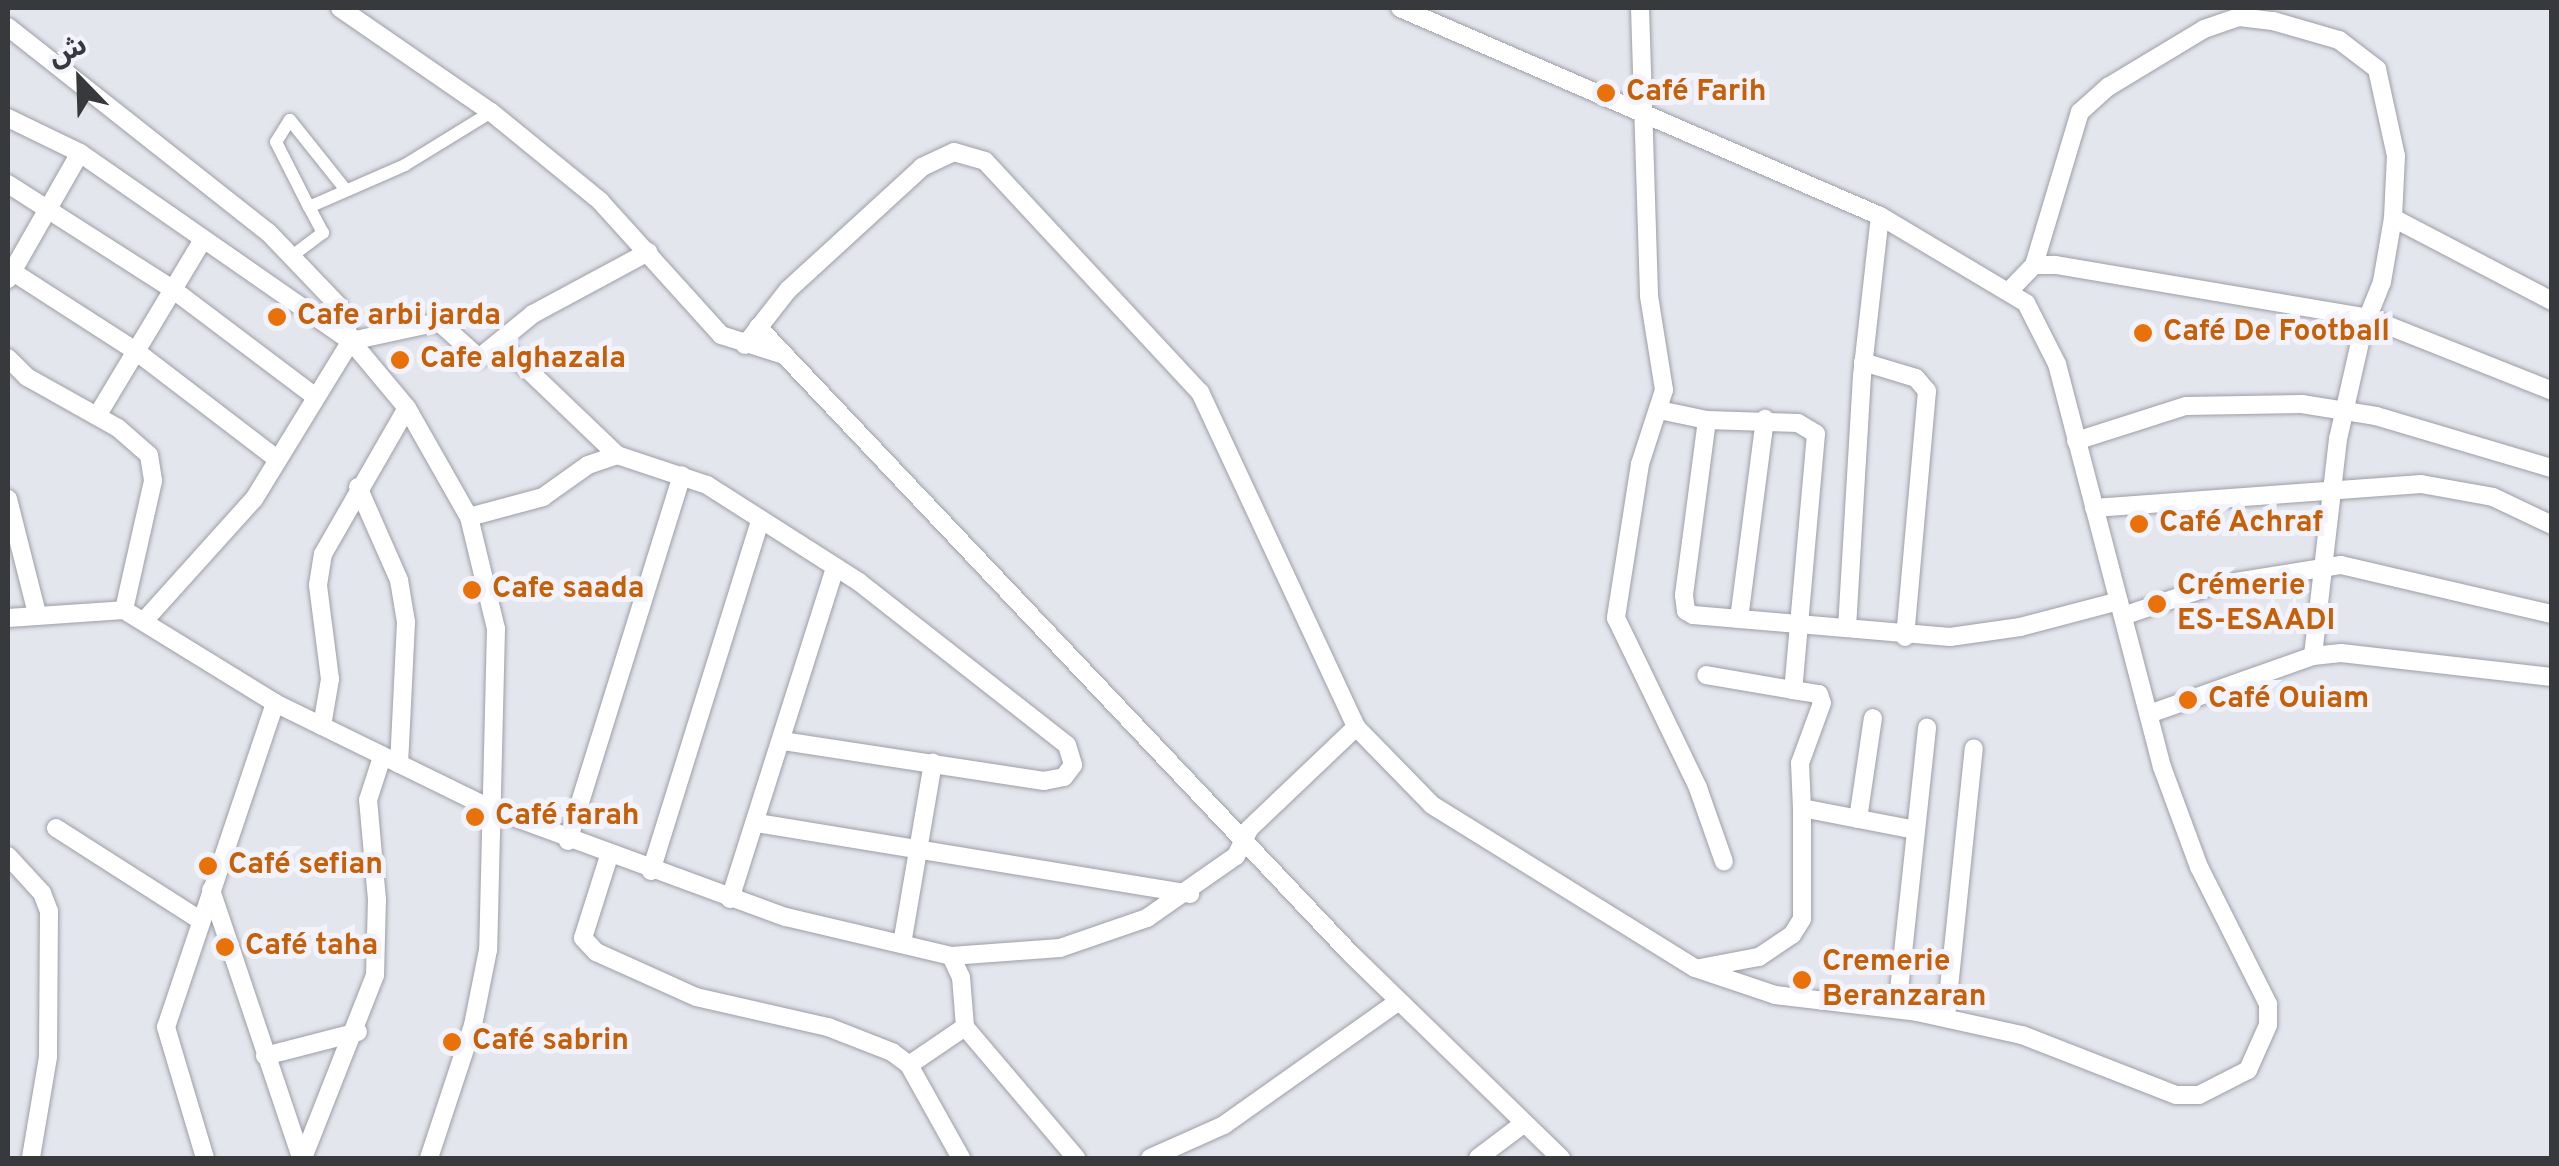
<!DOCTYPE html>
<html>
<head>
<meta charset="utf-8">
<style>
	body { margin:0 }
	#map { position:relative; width:2559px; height:1166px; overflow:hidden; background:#e4e6ee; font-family:Overpass,"Noto Sans Arabic",sans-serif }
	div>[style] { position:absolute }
	.roads { filter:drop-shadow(0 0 2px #9d9ea6) drop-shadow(0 0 2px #9d9ea6) }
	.pedestrian>* { height:12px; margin:-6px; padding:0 6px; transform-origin:6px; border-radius:6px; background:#fff }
	.minor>* { height:18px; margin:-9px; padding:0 9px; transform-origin:9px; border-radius:9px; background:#fff }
	.dots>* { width:28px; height:28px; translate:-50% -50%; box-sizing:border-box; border:5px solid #f2f3fc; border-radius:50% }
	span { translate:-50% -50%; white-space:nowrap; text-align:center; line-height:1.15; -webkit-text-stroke:10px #f2f3fc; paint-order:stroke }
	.food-label { font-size:30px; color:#c56008; font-weight:700 }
	.left { translate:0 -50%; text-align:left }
	.frame { position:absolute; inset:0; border:10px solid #38393c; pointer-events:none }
	.north { position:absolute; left:30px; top:30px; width:100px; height:100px; -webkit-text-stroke:8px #f2f3fc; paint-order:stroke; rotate:337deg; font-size:28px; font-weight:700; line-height:40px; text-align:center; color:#38393c }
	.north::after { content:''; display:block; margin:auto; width:35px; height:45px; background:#38393c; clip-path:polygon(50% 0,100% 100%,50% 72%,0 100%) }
</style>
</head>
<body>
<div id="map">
	<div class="roads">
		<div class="pedestrian">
			<div style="left:309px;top:207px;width:73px;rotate:-116.9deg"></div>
			<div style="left:276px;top:142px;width:26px;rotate:-58deg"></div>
			<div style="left:290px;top:120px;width:88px;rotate:51.4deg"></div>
			<div style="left:292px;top:256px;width:39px;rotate:-37deg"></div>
			<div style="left:323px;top:233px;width:30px;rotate:-118deg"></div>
			<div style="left:309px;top:207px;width:105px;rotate:-23.6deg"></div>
			<div style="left:405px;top:165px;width:101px;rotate:-31.6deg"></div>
		</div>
		<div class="minor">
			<div style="left:340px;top:8px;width:183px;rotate:34.6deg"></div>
			<div style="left:491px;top:112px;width:141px;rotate:39.2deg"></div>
			<div style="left:600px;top:201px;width:181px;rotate:47.9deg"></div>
			<div style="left:721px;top:335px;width:66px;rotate:17.6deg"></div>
			<div style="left:1640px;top:8px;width:288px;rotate:88.2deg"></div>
			<div style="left:1649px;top:296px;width:95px;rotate:80.9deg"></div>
			<div style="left:1664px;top:390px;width:78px;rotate:108deg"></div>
			<div style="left:1640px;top:464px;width:156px;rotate:98.9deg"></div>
			<div style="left:1616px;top:618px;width:189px;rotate:64.2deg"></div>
			<div style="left:1698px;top:788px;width:78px;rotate:70.6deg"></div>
			<div style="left:8px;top:27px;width:331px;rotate:38.3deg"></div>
			<div style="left:268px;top:232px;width:101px;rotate:46.2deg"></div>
			<div style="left:338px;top:305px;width:38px;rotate:70deg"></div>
			<div style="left:8px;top:118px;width:80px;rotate:25.9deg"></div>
			<div style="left:80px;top:153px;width:330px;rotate:34.8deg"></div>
			<div style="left:351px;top:341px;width:87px;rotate:50.1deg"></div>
			<div style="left:407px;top:408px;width:125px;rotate:60.4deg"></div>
			<div style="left:469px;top:517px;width:115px;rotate:76.4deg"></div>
			<div style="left:496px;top:629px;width:321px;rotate:91.4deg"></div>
			<div style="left:488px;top:950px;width:76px;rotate:101.3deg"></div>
			<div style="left:473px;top:1025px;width:140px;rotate:108.3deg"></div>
			<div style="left:8px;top:184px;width:198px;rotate:32.6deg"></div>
			<div style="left:175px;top:291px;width:173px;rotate:37deg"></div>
			<div style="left:2393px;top:218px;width:179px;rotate:27.6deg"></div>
			<div style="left:2034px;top:265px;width:160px;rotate:-73.3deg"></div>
			<div style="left:2080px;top:112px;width:38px;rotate:-42deg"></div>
			<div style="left:2108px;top:87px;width:112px;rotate:-31.1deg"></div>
			<div style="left:2204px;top:29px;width:37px;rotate:-19deg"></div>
			<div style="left:2239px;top:17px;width:34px;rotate:7deg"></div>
			<div style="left:2273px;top:21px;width:69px;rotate:16.1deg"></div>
			<div style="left:2339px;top:40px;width:48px;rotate:37.3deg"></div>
			<div style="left:2377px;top:69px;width:89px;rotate:77.7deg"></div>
			<div style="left:2396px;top:156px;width:62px;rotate:92.8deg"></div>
			<div style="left:2393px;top:218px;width:65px;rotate:99.8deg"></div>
			<div style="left:2382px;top:282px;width:51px;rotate:112deg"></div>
			<div style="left:2363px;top:329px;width:113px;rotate:102.8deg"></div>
			<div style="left:2338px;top:439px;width:218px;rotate:96.6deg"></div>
			<div style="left:13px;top:272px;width:148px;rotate:32.8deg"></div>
			<div style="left:137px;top:352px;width:176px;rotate:37.4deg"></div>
			<div style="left:8px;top:279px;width:145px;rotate:-60.3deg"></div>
			<div style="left:2011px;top:289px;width:33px;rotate:-46deg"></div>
			<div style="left:2034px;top:265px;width:22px"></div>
			<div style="left:2056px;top:265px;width:317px;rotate:9.6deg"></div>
			<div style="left:2369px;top:318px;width:197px;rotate:21.7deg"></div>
			<div style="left:758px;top:327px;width:863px;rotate:46.6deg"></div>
			<div style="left:1351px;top:954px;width:293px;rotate:44.2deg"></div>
			<div style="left:500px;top:343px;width:162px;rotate:43.7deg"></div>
			<div style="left:745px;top:345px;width:70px;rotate:-52deg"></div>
			<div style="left:788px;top:290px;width:182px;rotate:-42.5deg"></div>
			<div style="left:922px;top:167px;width:35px;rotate:-25deg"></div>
			<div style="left:954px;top:152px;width:32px;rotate:16deg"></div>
			<div style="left:985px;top:161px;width:316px;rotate:47.1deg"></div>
			<div style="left:1200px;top:392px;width:370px;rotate:65deg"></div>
			<div style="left:8px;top:358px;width:27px;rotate:45deg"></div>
			<div style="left:27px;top:377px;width:104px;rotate:29.3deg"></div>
			<div style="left:118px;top:428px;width:41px;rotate:41.1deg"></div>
			<div style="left:149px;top:455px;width:26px;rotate:81deg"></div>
			<div style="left:153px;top:481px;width:132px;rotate:102.7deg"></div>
			<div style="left:1863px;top:362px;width:55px;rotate:16.8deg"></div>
			<div style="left:1916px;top:378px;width:17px;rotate:50deg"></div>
			<div style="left:1927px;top:391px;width:247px;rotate:95.1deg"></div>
			<div style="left:1659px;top:410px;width:49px;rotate:11.8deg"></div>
			<div style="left:1707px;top:420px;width:91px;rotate:1.9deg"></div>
			<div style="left:1798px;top:423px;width:21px;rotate:31deg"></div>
			<div style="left:1816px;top:434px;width:257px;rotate:95.1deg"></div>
			<div style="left:1793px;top:690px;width:88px;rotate:-170.2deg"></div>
			<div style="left:97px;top:416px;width:204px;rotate:-59deg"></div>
			<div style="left:1707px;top:420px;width:177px;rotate:97.5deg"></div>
			<div style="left:1684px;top:595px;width:16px;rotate:83deg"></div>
			<div style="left:1686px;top:611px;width:8px;rotate:30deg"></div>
			<div style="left:1693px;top:615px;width:258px;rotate:4.9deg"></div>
			<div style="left:1950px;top:637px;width:71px;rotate:-8.1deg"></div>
			<div style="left:2020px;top:627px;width:102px;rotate:-14.7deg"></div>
			<div style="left:2076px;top:441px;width:115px;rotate:-17.7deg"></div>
			<div style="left:2186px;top:406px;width:116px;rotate:-1deg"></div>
			<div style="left:2302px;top:404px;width:75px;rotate:9.2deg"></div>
			<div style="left:2376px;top:416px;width:184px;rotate:16.5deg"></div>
			<div style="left:358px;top:487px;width:102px;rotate:66.2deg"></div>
			<div style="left:399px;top:580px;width:43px;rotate:80.5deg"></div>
			<div style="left:406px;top:622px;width:142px;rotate:92.8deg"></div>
			<div style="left:8px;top:499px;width:119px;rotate:75.8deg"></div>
			<div style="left:2094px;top:508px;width:328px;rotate:-4.2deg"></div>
			<div style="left:2421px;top:484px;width:73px;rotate:10.2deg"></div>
			<div style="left:2493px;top:497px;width:65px;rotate:25.4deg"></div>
			<div style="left:469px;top:517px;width:77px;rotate:-15.1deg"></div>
			<div style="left:543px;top:497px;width:55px;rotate:-35.4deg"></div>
			<div style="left:588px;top:465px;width:31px;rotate:-19deg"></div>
			<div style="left:617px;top:455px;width:95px;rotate:18.4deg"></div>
			<div style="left:707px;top:485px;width:180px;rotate:32.5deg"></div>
			<div style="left:859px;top:582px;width:264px;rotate:38.1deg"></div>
			<div style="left:1067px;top:745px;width:21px;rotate:73deg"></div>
			<div style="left:1073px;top:765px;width:15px;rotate:127deg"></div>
			<div style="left:1064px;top:777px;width:20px;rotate:169deg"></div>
			<div style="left:1044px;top:781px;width:265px;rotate:-171.3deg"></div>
			<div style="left:2123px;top:616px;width:93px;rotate:-18.8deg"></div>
			<div style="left:2211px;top:586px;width:132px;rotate:-9.2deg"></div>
			<div style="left:2341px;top:565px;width:217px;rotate:13.1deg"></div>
			<div style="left:8px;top:618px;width:116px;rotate:-3.9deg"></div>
			<div style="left:124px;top:610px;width:177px;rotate:31.6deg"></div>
			<div style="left:275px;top:703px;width:238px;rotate:26.1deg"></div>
			<div style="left:489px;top:808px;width:316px;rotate:20.2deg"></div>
			<div style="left:786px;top:917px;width:170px;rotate:13.3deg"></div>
			<div style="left:951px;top:956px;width:109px;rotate:-4.2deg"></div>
			<div style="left:1060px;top:948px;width:92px;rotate:-19deg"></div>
			<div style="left:1147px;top:918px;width:108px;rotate:-34.9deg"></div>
			<div style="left:1236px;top:856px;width:30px;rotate:-64deg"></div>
			<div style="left:1249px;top:829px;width:148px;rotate:-43.6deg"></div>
			<div style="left:1356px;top:727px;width:109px;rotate:45.7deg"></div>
			<div style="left:1432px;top:805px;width:309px;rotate:31.8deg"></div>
			<div style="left:1695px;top:968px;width:84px;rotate:18.6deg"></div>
			<div style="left:1775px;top:995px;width:143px;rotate:6.8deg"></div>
			<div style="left:1917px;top:1012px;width:107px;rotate:12.4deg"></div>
			<div style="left:2022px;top:1035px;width:165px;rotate:21.3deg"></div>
			<div style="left:2176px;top:1095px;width:23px"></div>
			<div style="left:2199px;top:1095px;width:55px;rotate:-27deg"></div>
			<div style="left:2248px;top:1070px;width:49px;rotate:-66deg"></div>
			<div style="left:2268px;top:1025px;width:21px;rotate:-90deg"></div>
			<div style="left:2268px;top:1004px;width:153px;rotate:-116.7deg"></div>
			<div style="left:2199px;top:867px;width:107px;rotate:-110.3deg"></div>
			<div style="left:2162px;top:767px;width:416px;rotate:-104.6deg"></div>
			<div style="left:2057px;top:364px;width:68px;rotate:-116.9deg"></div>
			<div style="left:2026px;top:303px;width:170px;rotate:-149.2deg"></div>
			<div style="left:1880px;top:216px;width:523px;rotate:-156.57deg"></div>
			<div style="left:1739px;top:619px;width:202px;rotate:-82.6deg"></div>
			<div style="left:144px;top:621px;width:164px;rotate:-48deg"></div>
			<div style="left:254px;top:499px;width:185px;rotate:-58.5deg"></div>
			<div style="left:351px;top:341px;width:90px;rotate:-12.2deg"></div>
			<div style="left:439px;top:322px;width:54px;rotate:42deg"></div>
			<div style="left:479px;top:358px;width:70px;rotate:-39.2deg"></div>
			<div style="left:533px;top:314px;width:131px;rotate:-28.3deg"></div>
			<div style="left:1847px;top:628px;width:252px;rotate:-86.6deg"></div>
			<div style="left:1862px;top:376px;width:161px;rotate:-83.6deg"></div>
			<div style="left:1793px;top:690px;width:26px;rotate:9deg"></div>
			<div style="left:1819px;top:694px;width:9px;rotate:72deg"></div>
			<div style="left:1822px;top:703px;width:64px;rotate:110.1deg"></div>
			<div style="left:1800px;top:763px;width:45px;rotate:87.5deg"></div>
			<div style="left:2149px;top:714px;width:174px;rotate:-19.5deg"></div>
			<div style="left:2313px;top:656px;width:28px;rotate:-6deg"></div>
			<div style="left:2341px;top:653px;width:212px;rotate:6.5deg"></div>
			<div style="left:322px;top:726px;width:48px;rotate:-80.3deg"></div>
			<div style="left:330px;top:679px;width:95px;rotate:-97.3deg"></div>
			<div style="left:318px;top:585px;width:31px;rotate:-81deg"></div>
			<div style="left:323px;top:554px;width:168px;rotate:-60.1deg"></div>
			<div style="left:1858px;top:819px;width:102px;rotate:-81.6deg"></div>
			<div style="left:757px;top:823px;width:439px;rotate:9.3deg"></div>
			<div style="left:56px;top:828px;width:171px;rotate:32.6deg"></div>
			<div style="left:568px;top:841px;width:383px;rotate:-72.7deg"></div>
			<div style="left:8px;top:856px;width:50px;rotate:47.4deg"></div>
			<div style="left:42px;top:893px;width:19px;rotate:69deg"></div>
			<div style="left:49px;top:911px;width:146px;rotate:90.4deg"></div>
			<div style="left:48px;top:1057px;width:102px;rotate:99.6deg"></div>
			<div style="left:609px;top:856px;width:86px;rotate:107.6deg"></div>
			<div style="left:583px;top:938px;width:19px;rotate:47deg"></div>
			<div style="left:596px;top:952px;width:110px;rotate:24.2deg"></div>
			<div style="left:696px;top:997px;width:135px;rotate:12.8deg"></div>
			<div style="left:828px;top:1027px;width:69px;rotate:21.3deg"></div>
			<div style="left:892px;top:1052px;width:21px;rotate:37deg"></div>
			<div style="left:909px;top:1065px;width:107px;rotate:60.8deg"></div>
			<div style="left:651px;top:871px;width:367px;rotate:-72.7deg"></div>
			<div style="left:211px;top:890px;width:283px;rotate:71.4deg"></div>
			<div style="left:730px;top:899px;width:348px;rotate:-72.4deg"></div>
			<div style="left:902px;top:944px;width:184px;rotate:-80.3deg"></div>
			<div style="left:951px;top:956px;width:23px;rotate:65deg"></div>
			<div style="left:961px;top:977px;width:50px;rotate:85.4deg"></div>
			<div style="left:965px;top:1027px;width:172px;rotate:49.7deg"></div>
			<div style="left:1700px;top:968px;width:60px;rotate:-10.6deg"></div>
			<div style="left:1759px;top:957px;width:40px;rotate:-34deg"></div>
			<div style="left:1792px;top:935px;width:19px;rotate:-58deg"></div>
			<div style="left:1802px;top:919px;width:111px;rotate:-90deg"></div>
			<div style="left:1802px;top:808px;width:115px;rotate:11deg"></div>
			<div style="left:1897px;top:1009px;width:283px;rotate:-83.9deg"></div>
			<div style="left:1946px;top:1017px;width:270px;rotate:-84.1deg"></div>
			<div style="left:265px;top:1056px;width:96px;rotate:-14.5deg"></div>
			<div style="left:909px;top:1065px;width:68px;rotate:-34.2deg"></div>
			<div style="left:205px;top:1158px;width:137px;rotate:-106.6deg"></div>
			<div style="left:166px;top:1027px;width:342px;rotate:-71.4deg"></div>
			<div style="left:303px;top:1158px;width:197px;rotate:-68.5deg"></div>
			<div style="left:375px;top:975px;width:75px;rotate:-88.5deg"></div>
			<div style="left:377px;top:900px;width:100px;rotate:-95.1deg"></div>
			<div style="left:368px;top:800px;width:45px;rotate:-72deg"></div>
			<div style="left:1150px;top:1158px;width:81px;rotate:-24deg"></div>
			<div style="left:1224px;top:1125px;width:213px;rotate:-35.3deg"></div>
			<div style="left:1478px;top:1158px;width:56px;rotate:-37.1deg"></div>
		</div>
	</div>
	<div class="dots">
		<div style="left:1606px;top:93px;background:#e8710a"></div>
		<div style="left:277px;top:317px;background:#e8710a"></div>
		<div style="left:2143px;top:333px;background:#e8710a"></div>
		<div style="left:400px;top:360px;background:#e8710a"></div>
		<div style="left:2139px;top:524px;background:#e8710a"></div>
		<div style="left:472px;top:590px;background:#e8710a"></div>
		<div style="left:2157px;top:604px;background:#e8710a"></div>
		<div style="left:2188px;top:700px;background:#e8710a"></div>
		<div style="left:475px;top:817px;background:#e8710a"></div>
		<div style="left:208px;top:866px;background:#e8710a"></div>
		<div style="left:225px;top:947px;background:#e8710a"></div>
		<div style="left:1802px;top:980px;background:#e8710a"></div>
		<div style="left:452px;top:1042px;background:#e8710a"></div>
	</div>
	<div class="food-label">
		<span class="left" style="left:1626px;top:93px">Café Farih</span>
		<span class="left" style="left:297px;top:317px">Cafe arbi jarda</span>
		<span class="left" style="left:2163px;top:333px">Café De Football</span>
		<span class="left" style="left:420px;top:360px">Cafe alghazala</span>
		<span class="left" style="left:2159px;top:524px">Café Achraf</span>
		<span class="left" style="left:2177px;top:604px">Crémerie<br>ES-ESAADI</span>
		<span class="left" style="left:492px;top:590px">Cafe saada</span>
		<span class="left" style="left:2208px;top:700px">Café Ouiam</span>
		<span class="left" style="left:495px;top:817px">Café farah</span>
		<span class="left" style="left:228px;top:866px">Café sefian</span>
		<span class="left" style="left:245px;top:947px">Café taha</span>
		<span class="left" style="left:1822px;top:980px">Cremerie<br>Beranzaran</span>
		<span class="left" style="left:472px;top:1042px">Café sabrin</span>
	</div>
	<div class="frame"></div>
	<div class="north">ش</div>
</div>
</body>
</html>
